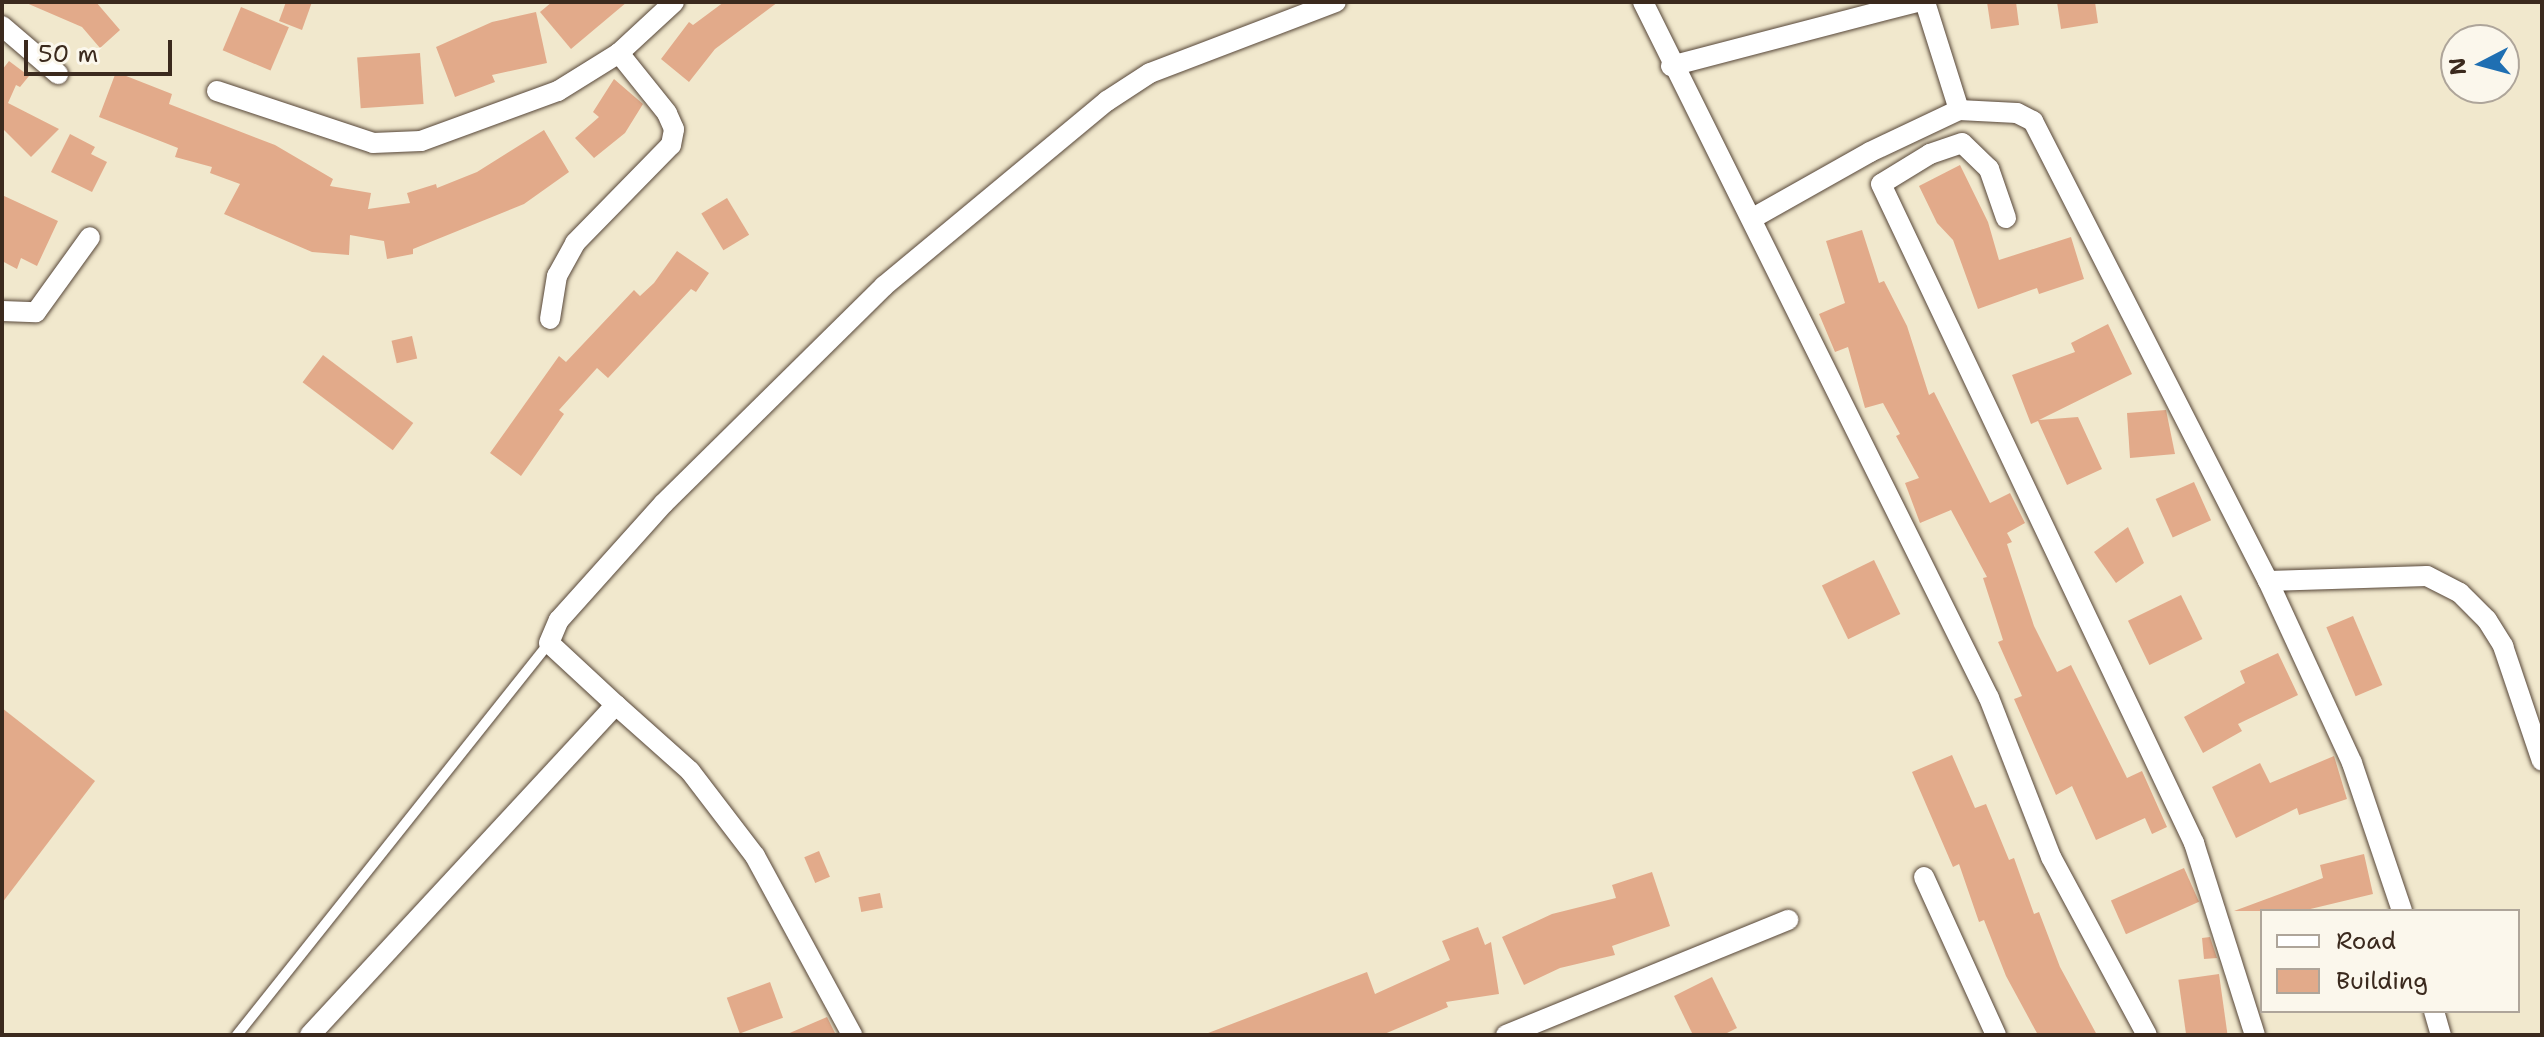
<!DOCTYPE html>
<html>
<head>
<meta charset="utf-8">
<style>
	body { margin:0 }
	#map { position:relative; width:2544px; height:1037px; overflow:hidden; background:#f1e8cd; font-family:"Shantell Sans",sans-serif }
	div>[style] { position:absolute }
	.building>* { inset:0; background:#e2aa8a; transform-origin:0 0 }
	.roads { filter:drop-shadow(0 0 2px #564638) drop-shadow(0 0 2px #564638) }
	.service>* { height:10px; margin:-5px; padding:0 5px; transform-origin:5px; border-radius:5px; background:#fff }
	.minor>* { height:20px; margin:-10px; padding:0 10px; transform-origin:10px; border-radius:10px; background:#fff }
	span { translate:-50% -50%; white-space:nowrap; text-align:center; line-height:1.15; -webkit-text-stroke:7px #fbf7ec; paint-order:stroke }
	.frame { position:absolute; inset:0; border:4px solid #3b2a1e; pointer-events:none }
	.legend { position:absolute; left:2260px; top:909px; width:260px; height:104px; box-sizing:border-box; background:#fbf7ec; border:2px solid #aea59a; margin:0; padding:10px 14px; list-style:none; font-size:24px; color:#3b2a1e }
	.legend li { display:flex; align-items:center; gap:16px; height:40px }
	.legend b { width:40px; border:2px solid #aea59a }
	.north { position:absolute; left:2440px; top:24px; width:80px; height:80px; box-sizing:border-box; background:#fbf7ec; border:2px solid #aea59a; border-radius:50%; rotate:264deg; font-size:22px; font-weight:700; line-height:32px; text-align:center; color:#3b2a1e }
	.north::after { content:''; display:block; margin:auto; width:28px; height:36px; background:#1f6fb2; clip-path:polygon(50% 0,100% 100%,50% 72%,0 100%) }
	.scale { position:absolute; left:24px; top:40px; width:148px; height:36px; box-sizing:border-box; border:4px solid #3b2a1e; border-top:0; padding-left:10px; font-size:24px; line-height:28px; white-space:nowrap; color:#3b2a1e; -webkit-text-stroke:6px #fbf7ec; paint-order:stroke }
</style>
</head>
<body>
<div id="map">
	<div class="building">
		<div style="clip-path:polygon(24px 2px,96px 2px,120px 30px,100px 48px,82px 27px)"></div>
		<div style="clip-path:polygon(286px 2px,312px 2px,302px 30px,279px 21px)"></div>
		<div style="clip-path:polygon(552px 2px,627px 2px,571px 49px,540px 12px)"></div>
		<div style="clip-path:polygon(724px 2px,778px 2px,715px 49px,689px 82px,661px 59px,689px 22px,693px 25px)"></div>
		<div style="clip-path:polygon(1987px 2px,2016px 2px,2019px 25px,1991px 29px)"></div>
		<div style="clip-path:polygon(2057px 2px,2095px 2px,2098px 23px,2061px 29px)"></div>
		<div style="left:241px;top:7px;width:52px;height:47px;rotate:23deg"></div>
		<div style="clip-path:polygon(536px 12px,547px 63px,492px 75px,495px 82px,455px 97px,436px 47px,492px 22px)"></div>
		<div style="left:420px;top:53px;width:51px;height:63px;rotate:86deg"></div>
		<div style="clip-path:polygon(9px 61px,29px 76px,20px 87px,16px 85px,8px 103px,59px 129px,31px 157px,2px 128px,2px 70px)"></div>
		<div style="clip-path:polygon(116px 72px,172px 94px,169px 104px,275px 145px,333px 179px,330px 186px,371px 193px,368px 209px,410px 203px,407px 193px,436px 184px,437px 188px,477px 172px,544px 130px,569px 172px,524px 204px,413px 249px,413px 254px,387px 259px,384px 241px,350px 235px,349px 255px,312px 252px,224px 214px,240px 184px,210px 173px,212px 167px,175px 157px,178px 148px,99px 117px)"></div>
		<div style="clip-path:polygon(614px 79px,643px 104px,625px 133px,594px 158px,575px 138px,599px 117px,593px 112px)"></div>
		<div style="clip-path:polygon(70px 134px,95px 147px,91px 154px,107px 162px,92px 192px,51px 172px)"></div>
		<div style="clip-path:polygon(1960px 165px,1988px 222px,1999px 260px,2071px 237px,2084px 279px,2039px 294px,2037px 288px,1978px 309px,1953px 240px,1937px 223px,1919px 186px)"></div>
		<div style="clip-path:polygon(2px 195px,58px 221px,37px 266px,21px 258px,17px 269px,2px 261px)"></div>
		<div style="left:727px;top:198px;width:43px;height:30px;rotate:59deg"></div>
		<div style="clip-path:polygon(1862px 230px,1879px 283px,1884px 281px,1907px 326px,1929px 395px,1934px 392px,1990px 503px,2010px 493px,2025px 523px,2007px 533px,2012px 542px,2007px 544px,2034px 626px,2057px 672px,2071px 665px,2127px 778px,2142px 771px,2167px 827px,2152px 834px,2145px 818px,2096px 840px,2072px 786px,2056px 795px,2014px 699px,2022px 696px,1998px 642px,2003px 640px,1983px 578px,1987px 577px,1951px 510px,1920px 523px,1905px 483px,1919px 478px,1896px 436px,1900px 434px,1883px 403px,1865px 408px,1848px 347px,1835px 352px,1819px 314px,1845px 303px,1826px 241px)"></div>
		<div style="clip-path:polygon(677px 251px,709px 273px,696px 292px,691px 289px,608px 378px,597px 368px,559px 410px,564px 414px,521px 476px,490px 453px,559px 356px,566px 362px,634px 290px,640px 296px,654px 283px)"></div>
		<div style="clip-path:polygon(2108px 324px,2132px 374px,2039px 420px,2078px 417px,2102px 469px,2067px 485px,2038px 421px,2031px 424px,2012px 375px,2075px 352px,2071px 343px)"></div>
		<div style="left:412px;top:336px;width:23px;height:21px;rotate:77deg"></div>
		<div style="left:323px;top:355px;width:113px;height:34px;rotate:37deg"></div>
		<div style="clip-path:polygon(2166px 410px,2175px 454px,2130px 458px,2127px 413px)"></div>
		<div style="left:2194px;top:482px;width:42px;height:42px;rotate:66deg"></div>
		<div style="clip-path:polygon(2128px 527px,2144px 563px,2116px 583px,2094px 552px)"></div>
		<div style="left:1874px;top:560px;width:60px;height:58px;rotate:64deg"></div>
		<div style="left:2181px;top:595px;width:49px;height:59px;rotate:64deg"></div>
		<div style="left:2353px;top:616px;width:75px;height:29px;rotate:67deg"></div>
		<div style="clip-path:polygon(2278px 653px,2298px 695px,2238px 724px,2242px 731px,2203px 753px,2184px 717px,2245px 683px,2240px 671px)"></div>
		<div style="clip-path:polygon(2px 708px,95px 781px,2px 903px)"></div>
		<div style="clip-path:polygon(1952px 755px,1975px 808px,1986px 804px,2009px 860px,2014px 858px,2034px 914px,2039px 912px,2060px 967px,2097px 1035px,2038px 1035px,2006px 976px,1984px 920px,1979px 922px,1959px 864px,1953px 867px,1912px 772px)"></div>
		<div style="clip-path:polygon(2334px 756px,2347px 799px,2299px 815px,2297px 808px,2236px 838px,2212px 787px,2260px 763px,2270px 783px)"></div>
		<div style="left:819px;top:851px;width:28px;height:16px;rotate:67deg"></div>
		<div style="clip-path:polygon(2364px 854px,2373px 894px,2302px 911px,2234px 911px,2323px 878px,2320px 865px)"></div>
		<div style="left:2184px;top:868px;width:37px;height:80px;rotate:66deg"></div>
		<div style="clip-path:polygon(1652px 872px,1670px 926px,1612px 946px,1615px 955px,1560px 968px,1524px 985px,1502px 937px,1552px 914px,1616px 898px,1612px 885px)"></div>
		<div style="left:880px;top:893px;width:15px;height:22px;rotate:79deg"></div>
		<div style="clip-path:polygon(1478px 927px,1485px 945px,1491px 942px,1499px 994px,1446px 1002px,1448px 1007px,1382px 1035px,1203px 1035px,1367px 972px,1375px 994px,1450px 960px,1442px 941px)"></div>
		<div style="clip-path:polygon(2210px 937px,2217px 958px,2204px 959px,2202px 938px)"></div>
		<div style="left:2219px;top:974px;width:62px;height:41px;rotate:82deg"></div>
		<div style="clip-path:polygon(1712px 977px,1737px 1028px,1723px 1035px,1693px 1035px,1674px 996px)"></div>
		<div style="left:770px;top:982px;width:38px;height:46px;rotate:70deg"></div>
		<div style="clip-path:polygon(827px 1017px,836px 1035px,785px 1035px)"></div>
	</div>
	<div class="roads">
		<div class="service">
			<div style="left:237px;top:1035px;width:501px;rotate:-51.48deg"></div>
		</div>
		<div class="minor">
			<div style="left:1643px;top:2px;width:777px;rotate:63.57deg"></div>
			<div style="left:1989px;top:698px;width:171px;rotate:68.7deg"></div>
			<div style="left:2051px;top:857px;width:202px;rotate:61.7deg"></div>
			<div style="left:1925px;top:2px;width:113px;rotate:72.5deg"></div>
			<div style="left:2px;top:26px;width:74px;rotate:40.6deg"></div>
			<div style="left:1671px;top:66px;width:253px;rotate:-14.6deg"></div>
			<div style="left:217px;top:91px;width:164px;rotate:18.4deg"></div>
			<div style="left:373px;top:143px;width:48px;rotate:-2.4deg"></div>
			<div style="left:421px;top:141px;width:146px;rotate:-20.1deg"></div>
			<div style="left:558px;top:91px;width:72px;rotate:-31.9deg"></div>
			<div style="left:619px;top:53px;width:75px;rotate:-42.8deg"></div>
			<div style="left:1753px;top:218px;width:134px;rotate:-29.4deg"></div>
			<div style="left:1870px;top:152px;width:98px;rotate:-25.3deg"></div>
			<div style="left:1959px;top:110px;width:58px;rotate:3deg"></div>
			<div style="left:2017px;top:113px;width:18px;rotate:27deg"></div>
			<div style="left:2033px;top:121px;width:517px;rotate:62.94deg"></div>
			<div style="left:2268px;top:581px;width:200px;rotate:65.2deg"></div>
			<div style="left:2352px;top:763px;width:156px;rotate:71.3deg"></div>
			<div style="left:2006px;top:218px;width:52px;rotate:-109.1deg"></div>
			<div style="left:1989px;top:169px;width:37px;rotate:-136deg"></div>
			<div style="left:1962px;top:143px;width:34px;rotate:161deg"></div>
			<div style="left:1930px;top:154px;width:57px;rotate:148.5deg"></div>
			<div style="left:1881px;top:184px;width:730px;rotate:64.59deg"></div>
			<div style="left:2194px;top:843px;width:201px;rotate:72.4deg"></div>
			<div style="left:2px;top:311px;width:34px;rotate:2deg"></div>
			<div style="left:36px;top:312px;width:92px;rotate:-54.2deg"></div>
			<div style="left:550px;top:319px;width:44px;rotate:-80.8deg"></div>
			<div style="left:557px;top:276px;width:38px;rotate:-61deg"></div>
			<div style="left:575px;top:243px;width:137px;rotate:-45.6deg"></div>
			<div style="left:671px;top:145px;width:16px;rotate:-79deg"></div>
			<div style="left:674px;top:129px;width:17px;rotate:-114deg"></div>
			<div style="left:667px;top:113px;width:77px;rotate:-128.7deg"></div>
			<div style="left:2268px;top:581px;width:159px;rotate:-1.8deg"></div>
			<div style="left:2427px;top:576px;width:37px;rotate:27deg"></div>
			<div style="left:2460px;top:593px;width:38px;rotate:45deg"></div>
			<div style="left:2487px;top:620px;width:31px;rotate:58deg"></div>
			<div style="left:2503px;top:646px;width:121px;rotate:71.3deg"></div>
			<div style="left:616px;top:705px;width:99px;rotate:41.7deg"></div>
			<div style="left:690px;top:771px;width:107px;rotate:52.6deg"></div>
			<div style="left:755px;top:856px;width:204px;rotate:61.5deg"></div>
			<div style="left:1924px;top:877px;width:174px;rotate:65.5deg"></div>
			<div style="left:2434px;top:1011px;width:25px;rotate:74deg"></div>
			<div style="left:310px;top:1035px;width:450px;rotate:-47.2deg"></div>
			<div style="left:616px;top:705px;width:91px;rotate:-137.2deg"></div>
			<div style="left:549px;top:643px;width:25px;rotate:-67deg"></div>
			<div style="left:559px;top:620px;width:157px;rotate:-48.1deg"></div>
			<div style="left:664px;top:503px;width:309px;rotate:-44.6deg"></div>
			<div style="left:884px;top:286px;width:290px;rotate:-39.7deg"></div>
			<div style="left:1107px;top:101px;width:51px;rotate:-33.1deg"></div>
			<div style="left:1150px;top:73px;width:199px;rotate:-20.9deg"></div>
			<div style="left:1506px;top:1035px;width:305px;rotate:-22.2deg"></div>
		</div>
	</div>
	<div class="frame"></div>
	<ul class="legend">
	<li><b style="height:10px;background:#fff"></b>Road</li>
	<li><b style="height:22px;background:#e2aa8a"></b>Building</li>
	</ul>
	<div class="north">N</div>
	<div class="scale">50 m</div>
</div>
</body>
</html>
